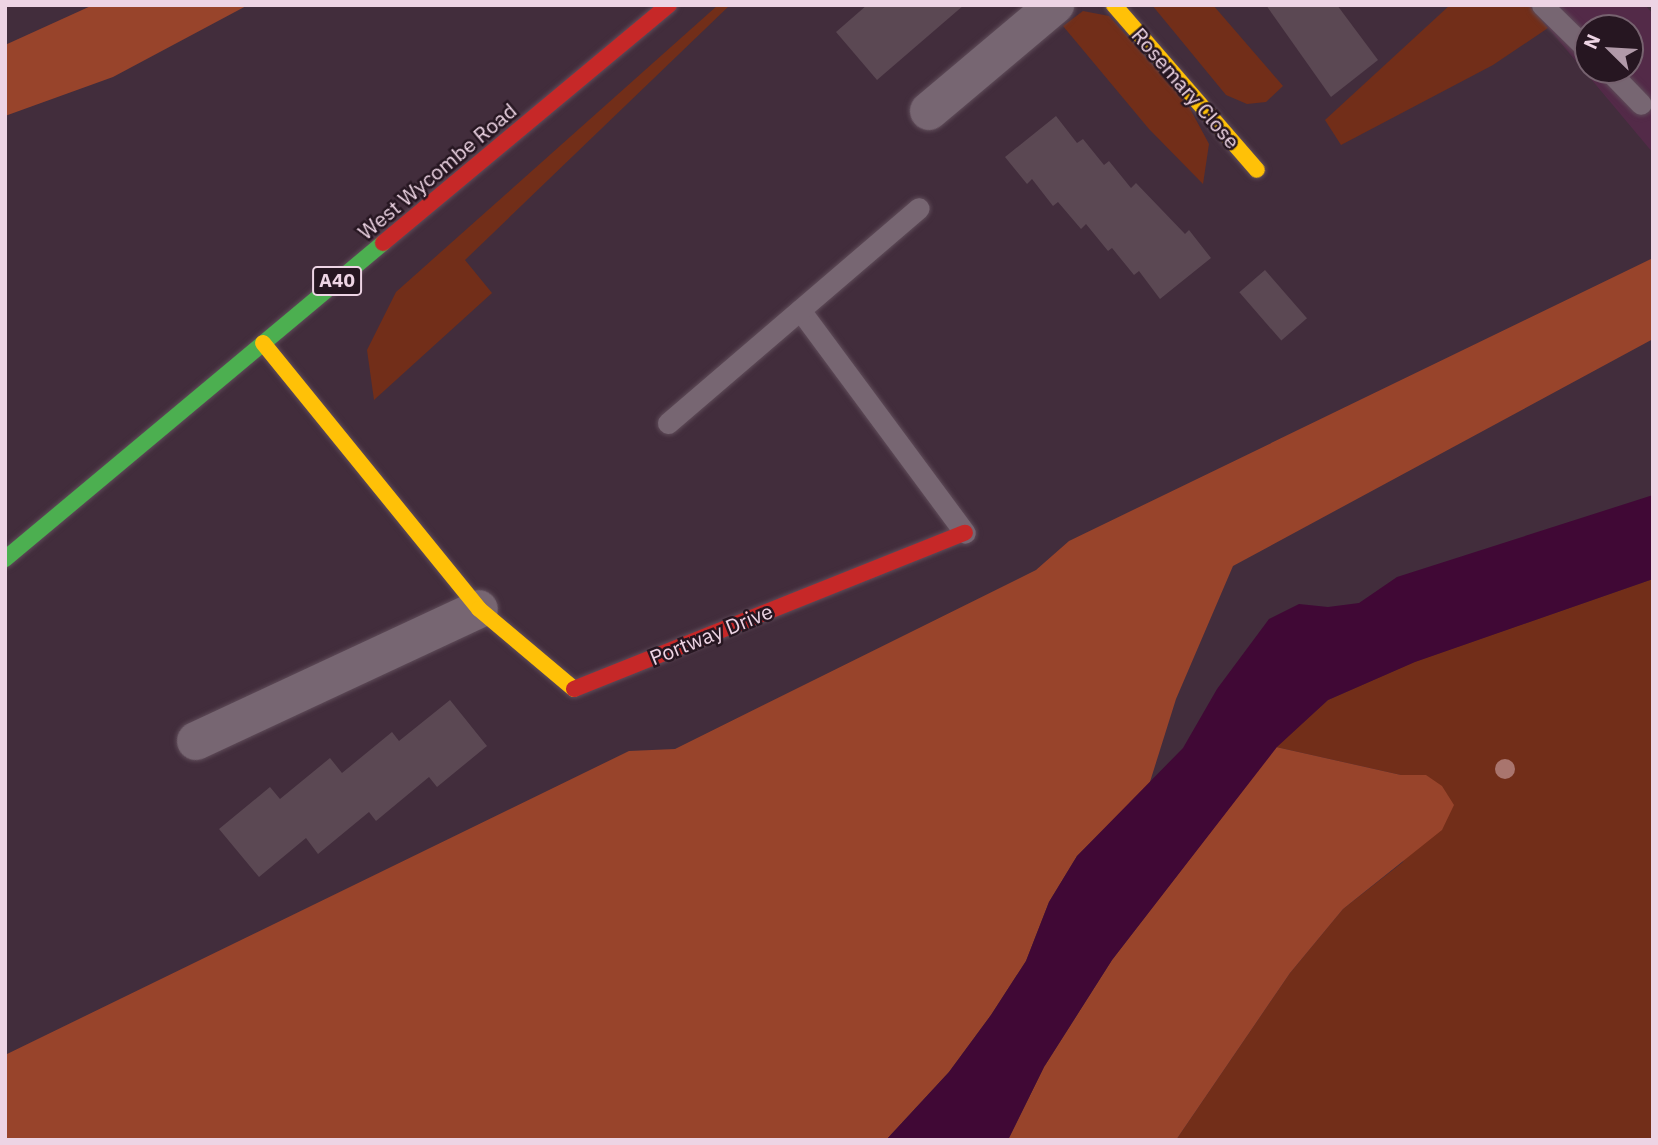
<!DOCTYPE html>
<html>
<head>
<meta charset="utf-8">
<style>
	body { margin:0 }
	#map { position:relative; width:1658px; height:1145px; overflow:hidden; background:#422d3c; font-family:"IBM Plex Sans",sans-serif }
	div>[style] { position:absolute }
	.built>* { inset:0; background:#532a48 }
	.green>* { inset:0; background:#722e19 }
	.forest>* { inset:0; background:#98442b }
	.water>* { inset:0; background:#400835 }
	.building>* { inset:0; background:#5b4853; transform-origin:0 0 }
	.roads { filter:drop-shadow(0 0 2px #5f4c59) drop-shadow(0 0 2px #5f4c59) }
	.lane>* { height:21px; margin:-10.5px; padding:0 10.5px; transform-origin:10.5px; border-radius:10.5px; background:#776672 }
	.street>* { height:38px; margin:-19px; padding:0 19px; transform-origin:19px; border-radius:19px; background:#776672 }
	.fast>* { height:16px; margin:-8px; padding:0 8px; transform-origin:8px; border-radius:8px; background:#4caf50 }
	.slow>* { height:16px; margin:-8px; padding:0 8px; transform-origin:8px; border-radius:8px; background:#ffc107 }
	.jam>* { height:16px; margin:-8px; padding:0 8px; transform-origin:8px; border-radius:8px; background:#c62828 }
	.trees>* { width:20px; height:20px; margin:-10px; border-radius:50%; background:#a9756e }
	span { translate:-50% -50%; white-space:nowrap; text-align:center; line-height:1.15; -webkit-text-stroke:5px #261621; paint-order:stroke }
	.shield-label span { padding:2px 5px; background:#261621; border:2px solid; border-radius:5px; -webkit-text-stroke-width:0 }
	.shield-label { font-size:19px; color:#edd4e4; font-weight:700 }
	.street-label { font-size:21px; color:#edd4e4 }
	.frame { position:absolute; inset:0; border:7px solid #edd4e4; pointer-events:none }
	.north { position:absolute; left:1574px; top:14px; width:70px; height:70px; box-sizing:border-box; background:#261621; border:2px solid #76626f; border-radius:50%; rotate:294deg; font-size:19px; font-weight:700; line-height:28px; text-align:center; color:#edd4e4 }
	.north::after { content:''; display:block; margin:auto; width:24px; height:32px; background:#b19aa9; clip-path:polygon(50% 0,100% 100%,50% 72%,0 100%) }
</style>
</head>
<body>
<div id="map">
	<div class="built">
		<div style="clip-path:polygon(evenodd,1529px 5px,1645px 5px,1653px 14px,1653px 153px,1529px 5px,1588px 28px,1630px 28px,1630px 70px,1588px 70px,1588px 28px)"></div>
	</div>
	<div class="green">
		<div style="clip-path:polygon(718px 5px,730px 5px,465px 260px,492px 293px,374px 400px,367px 350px,396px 292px)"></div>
		<div style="clip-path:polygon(1152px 5px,1213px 5px,1283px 86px,1266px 102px,1247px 104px,1226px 95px)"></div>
		<div style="clip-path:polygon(1450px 5px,1529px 5px,1548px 28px,1493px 65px,1341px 145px,1325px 120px)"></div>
		<div style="clip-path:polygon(1083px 11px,1109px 16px,1187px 103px,1209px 144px,1203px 184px,1149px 129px,1063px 26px)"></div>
		<div style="clip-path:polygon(1653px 579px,1653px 1140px,1176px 1140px,1290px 973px,1343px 909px,1403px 862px,1426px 775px,1401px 775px,1276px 747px,1328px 700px,1414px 662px)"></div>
	</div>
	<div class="forest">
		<div style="clip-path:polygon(93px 5px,248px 5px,113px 77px,5px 116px,5px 45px)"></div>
		<div style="clip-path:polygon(1653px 258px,1653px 339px,1233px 566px,1176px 699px,1149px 785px,1077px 856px,1049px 902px,1026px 961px,991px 1015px,949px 1072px,886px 1140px,5px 1140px,5px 1055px,629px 751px,675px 749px,1036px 570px,1069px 541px)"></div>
		<div style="clip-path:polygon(1276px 747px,1401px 775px,1426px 775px,1442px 786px,1454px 805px,1442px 830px,1343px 909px,1290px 973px,1176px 1140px,1008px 1140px,1044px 1067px,1112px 960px)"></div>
	</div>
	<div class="water">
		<div style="clip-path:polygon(1653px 495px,1653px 579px,1415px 662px,1328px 700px,1277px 747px,1112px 960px,1044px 1067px,1008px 1140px,886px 1140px,949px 1072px,991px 1015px,1026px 961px,1049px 902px,1077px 856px,1183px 748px,1217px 689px,1269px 619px,1299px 604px,1328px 607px,1359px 603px,1397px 577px)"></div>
	</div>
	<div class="building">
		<div style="clip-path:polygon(867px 5px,964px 5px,877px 80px,836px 32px)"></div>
		<div style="clip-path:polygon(1266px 5px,1337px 5px,1378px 60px,1331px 97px)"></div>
		<div style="clip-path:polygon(1056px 116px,1077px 143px,1083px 139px,1104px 165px,1109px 161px,1131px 188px,1136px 183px,1185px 234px,1189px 230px,1211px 258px,1160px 299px,1139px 271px,1134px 275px,1112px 248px,1108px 251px,1086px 224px,1081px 229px,1058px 202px,1053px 206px,1032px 179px,1027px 184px,1005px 157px)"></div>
		<div style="left:1265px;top:270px;width:64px;height:34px;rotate:49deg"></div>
		<div style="clip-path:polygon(450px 700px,487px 746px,437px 787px,429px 777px,376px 821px,369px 812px,318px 854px,306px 838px,259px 877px,219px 829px,270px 787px,280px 799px,330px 758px,342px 773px,392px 732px,399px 741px)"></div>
	</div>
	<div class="roads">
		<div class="lane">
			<div style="left:1542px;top:5px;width:64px;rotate:44.4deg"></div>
			<div style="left:1608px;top:70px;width:47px;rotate:45.9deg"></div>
			<div style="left:800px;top:310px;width:277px;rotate:53.5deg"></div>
			<div style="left:668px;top:423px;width:330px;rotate:-40.6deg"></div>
		</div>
		<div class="street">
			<div style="left:929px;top:111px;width:165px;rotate:-40.1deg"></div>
			<div style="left:196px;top:741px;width:312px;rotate:-25deg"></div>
		</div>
		<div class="fast">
			<div style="left:5px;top:559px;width:493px;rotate:-39.9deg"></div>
		</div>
		<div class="slow">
			<div style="left:1114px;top:5px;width:218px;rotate:49.1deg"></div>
			<div style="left:263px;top:343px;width:343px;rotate:50.9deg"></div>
			<div style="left:479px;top:609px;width:124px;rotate:40.1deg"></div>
		</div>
		<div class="jam">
			<div style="left:383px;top:243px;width:372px;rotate:-39.8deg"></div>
			<div style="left:574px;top:689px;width:421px;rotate:-21.8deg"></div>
		</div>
	</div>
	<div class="trees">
		<div style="left:1505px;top:769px"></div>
	</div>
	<div class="shield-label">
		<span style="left:337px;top:281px">A40</span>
	</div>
	<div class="street-label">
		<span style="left:1186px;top:88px;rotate:49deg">Rosemary Close</span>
		<span style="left:437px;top:171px;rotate:-40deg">West Wycombe Road</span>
		<span style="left:711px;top:634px;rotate:-22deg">Portway Drive</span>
	</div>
	<div class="frame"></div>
	<div class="north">N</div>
</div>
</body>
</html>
